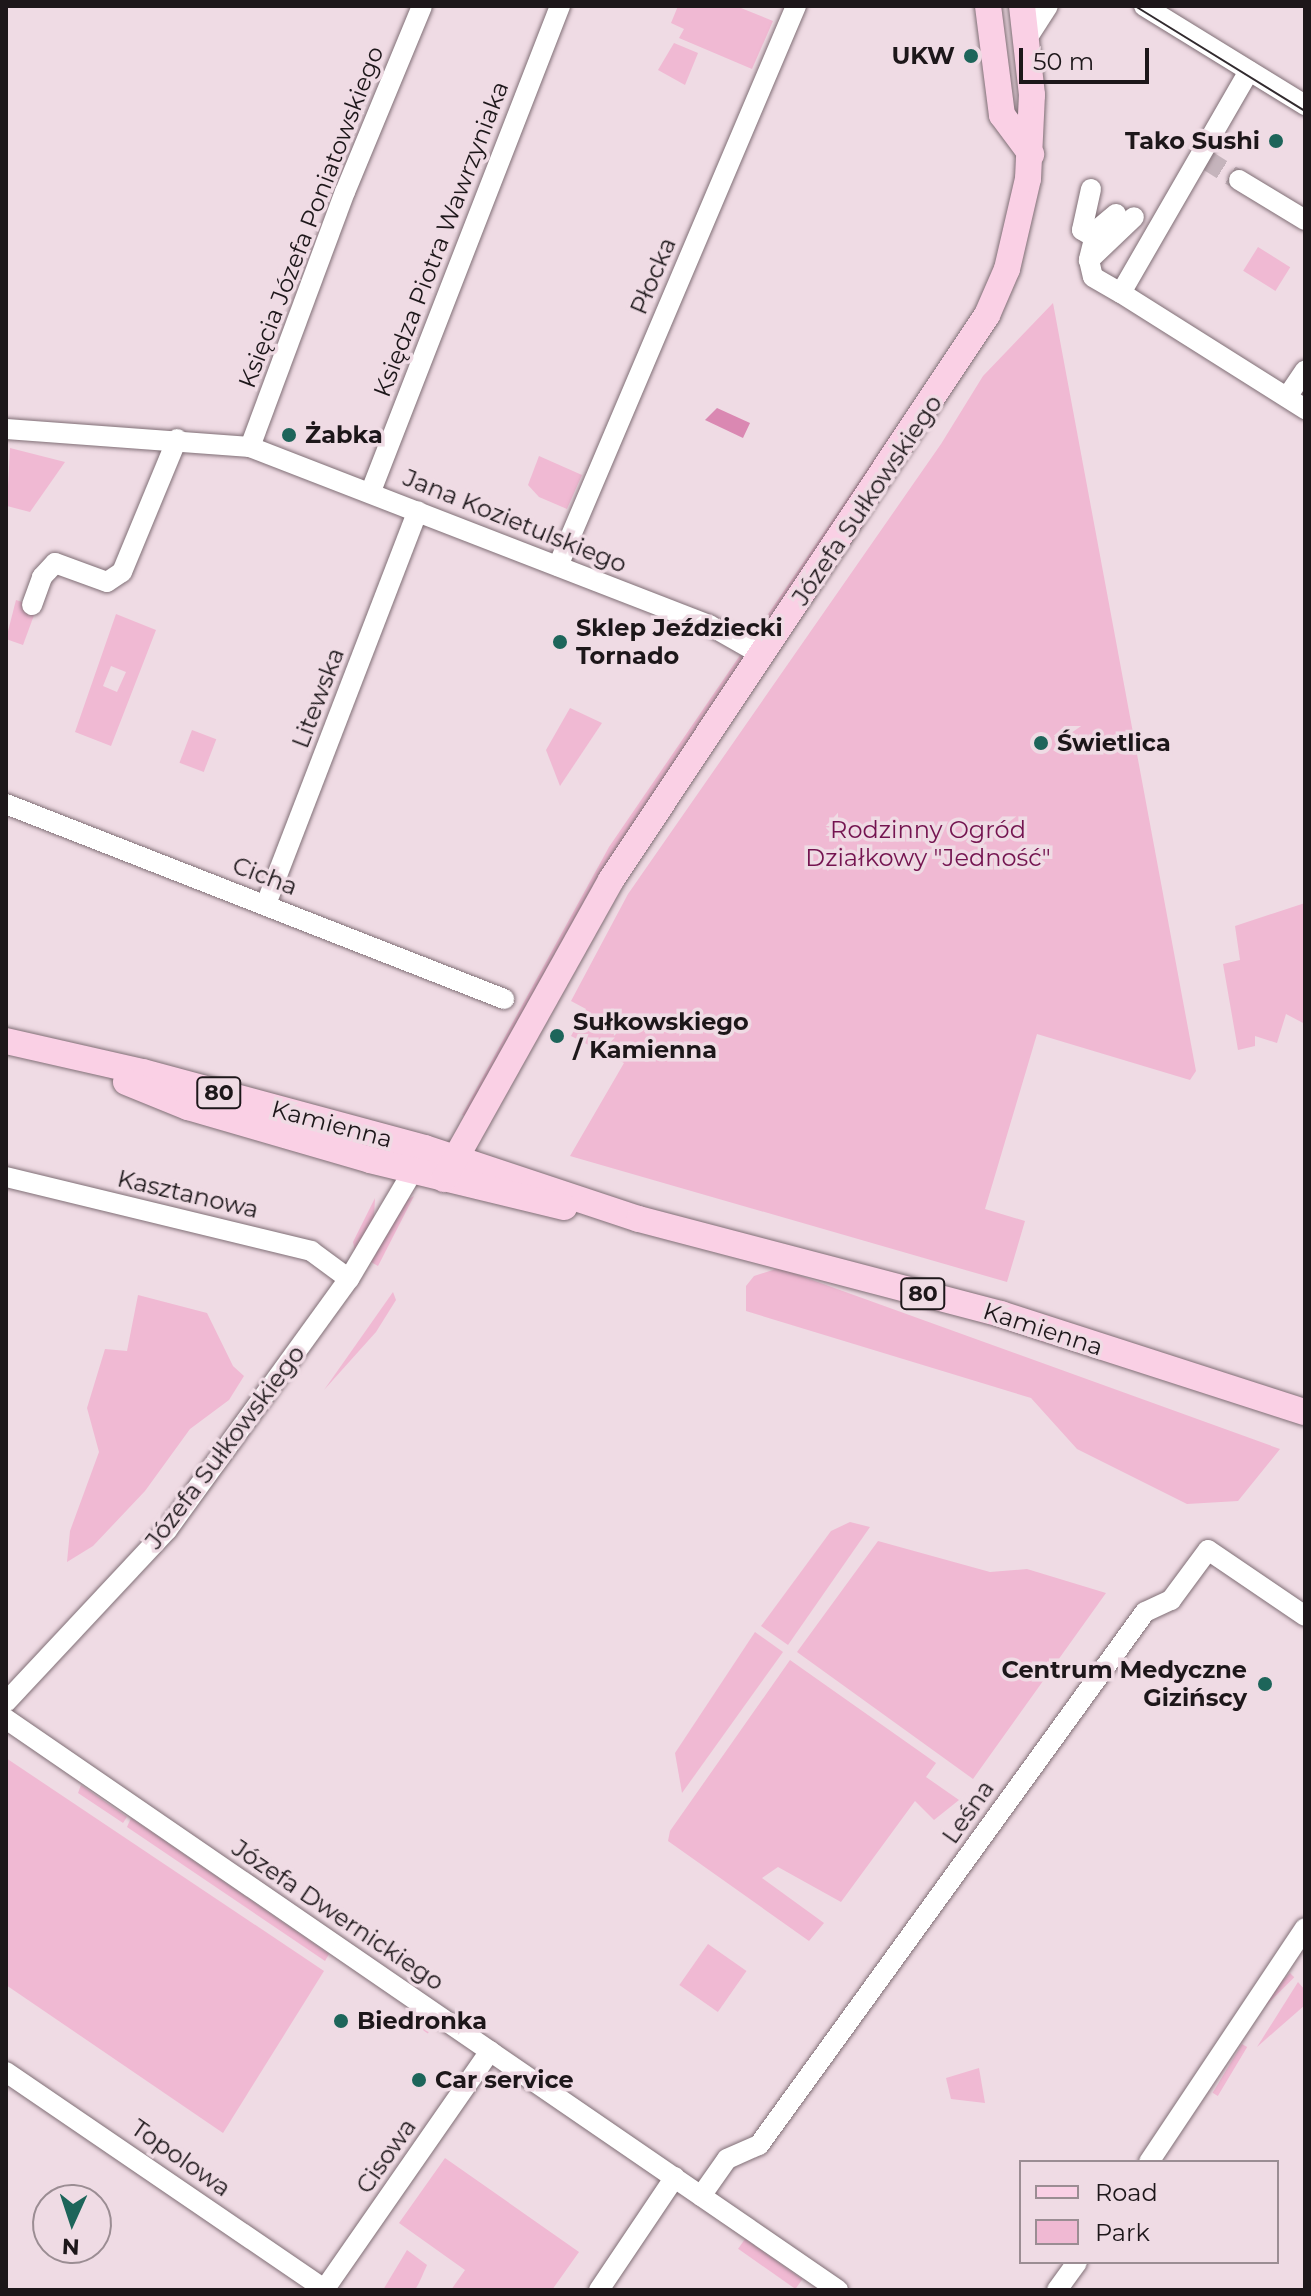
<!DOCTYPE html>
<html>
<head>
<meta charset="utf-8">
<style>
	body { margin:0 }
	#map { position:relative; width:1311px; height:2296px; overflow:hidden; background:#efdbe4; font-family:Montserrat,sans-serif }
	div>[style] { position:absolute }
	.green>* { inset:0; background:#f0b9d3; transform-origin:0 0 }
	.water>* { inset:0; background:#da88b2 }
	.minor-tunnel>* { height:20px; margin-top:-10px; transform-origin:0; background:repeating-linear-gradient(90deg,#c5b4bc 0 20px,transparent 0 30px) }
	.roads { filter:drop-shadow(0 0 2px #806f76) drop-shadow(0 0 2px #806f76) }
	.minor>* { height:20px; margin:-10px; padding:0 10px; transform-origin:10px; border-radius:10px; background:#fff }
	.major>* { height:26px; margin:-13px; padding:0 13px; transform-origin:13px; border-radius:13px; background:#fad0e5 }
	.tram>* { height:2px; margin:-1px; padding:0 1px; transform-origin:1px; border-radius:1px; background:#322b2f }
	.dots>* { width:22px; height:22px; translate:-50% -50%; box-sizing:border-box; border:4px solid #efdbe4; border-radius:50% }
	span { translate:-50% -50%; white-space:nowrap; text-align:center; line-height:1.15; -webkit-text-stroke:7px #efdbe4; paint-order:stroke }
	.shield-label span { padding:2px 6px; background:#efdbe4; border:2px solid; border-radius:6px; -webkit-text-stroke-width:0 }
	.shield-label { font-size:22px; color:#1d171a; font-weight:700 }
	.poi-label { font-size:24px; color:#1d171a; font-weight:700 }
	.right { translate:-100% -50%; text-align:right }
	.left { translate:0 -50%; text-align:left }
	.street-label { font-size:24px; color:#1d171a }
	.park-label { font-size:24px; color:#741450 }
	.frame { position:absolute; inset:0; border:8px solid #1d171a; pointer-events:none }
	.legend { position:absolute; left:1019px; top:2160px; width:260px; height:104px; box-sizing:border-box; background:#efdbe4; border:2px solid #9b8d93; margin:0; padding:10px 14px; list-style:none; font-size:24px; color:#1d171a }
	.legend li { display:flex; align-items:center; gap:16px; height:40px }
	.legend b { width:40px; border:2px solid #9b8d93 }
	.north { position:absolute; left:32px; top:2184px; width:80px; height:80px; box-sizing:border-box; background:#efdbe4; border:2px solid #9b8d93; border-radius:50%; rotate:183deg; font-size:22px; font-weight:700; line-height:32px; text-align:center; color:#1d171a }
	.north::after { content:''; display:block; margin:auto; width:28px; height:36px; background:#1d655a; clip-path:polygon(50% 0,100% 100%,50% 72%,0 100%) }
	.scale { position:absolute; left:1019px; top:48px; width:130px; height:36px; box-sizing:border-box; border:4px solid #1d171a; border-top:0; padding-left:10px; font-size:24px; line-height:28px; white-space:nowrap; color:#1d171a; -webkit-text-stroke:6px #efdbe4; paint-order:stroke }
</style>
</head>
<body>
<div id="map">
	<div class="green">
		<div style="clip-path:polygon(678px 6px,736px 6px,773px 21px,752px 69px,679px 38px,684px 29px,671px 23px)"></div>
		<div style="clip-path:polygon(674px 43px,698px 53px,685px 85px,658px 70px)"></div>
		<div style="left:1258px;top:247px;width:38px;height:28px;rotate:32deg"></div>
		<div style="clip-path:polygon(1053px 303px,1196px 1071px,1190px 1080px,1037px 1034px,985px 1209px,1025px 1221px,1007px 1282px,570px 1156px,624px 1063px,571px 1036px,586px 1009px,571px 1001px,628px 894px,941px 444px,983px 376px)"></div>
		<div style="clip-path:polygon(952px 345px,608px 864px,467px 1117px,462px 1115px,609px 847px)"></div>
		<div style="clip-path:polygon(10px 448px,65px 462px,30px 512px,7px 506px)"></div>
		<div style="clip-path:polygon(539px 456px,582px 475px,567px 509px,539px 497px,528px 485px)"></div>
		<div style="clip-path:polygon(16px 600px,37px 607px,23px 645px,6px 639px)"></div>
		<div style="clip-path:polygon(evenodd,116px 614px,156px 630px,111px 746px,75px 732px,116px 614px,111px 666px,126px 672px,117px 692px,103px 686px,111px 666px)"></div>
		<div style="clip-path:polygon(570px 708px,602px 723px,560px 786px,546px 750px)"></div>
		<div style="left:192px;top:730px;width:26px;height:35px;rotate:21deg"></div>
		<div style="clip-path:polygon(1305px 903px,1305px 1024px,1286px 1014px,1277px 1043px,1255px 1036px,1255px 1046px,1238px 1050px,1223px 964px,1240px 960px,1235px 926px)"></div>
		<div style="clip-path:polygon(414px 1196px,378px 1266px,371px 1262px,407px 1200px)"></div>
		<div style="clip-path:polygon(375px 1198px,374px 1219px,355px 1251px,353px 1242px)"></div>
		<div style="clip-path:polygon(779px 1268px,1280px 1449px,1238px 1501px,1187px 1504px,1077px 1449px,1031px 1398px,746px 1311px,746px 1286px,754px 1276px)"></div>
		<div style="clip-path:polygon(393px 1292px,396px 1300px,376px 1332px,324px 1390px)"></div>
		<div style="clip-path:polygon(138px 1295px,207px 1313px,233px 1366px,244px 1376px,229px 1400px,190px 1429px,145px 1491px,93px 1546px,67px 1562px,70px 1531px,99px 1452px,87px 1408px,105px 1349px,127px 1351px)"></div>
		<div style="clip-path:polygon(850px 1522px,870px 1527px,788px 1645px,761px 1626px,831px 1531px)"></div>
		<div style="clip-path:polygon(878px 1541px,990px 1572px,1027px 1569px,1106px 1593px,973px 1779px,797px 1652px)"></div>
		<div style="clip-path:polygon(755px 1632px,783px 1652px,682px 1793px,675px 1753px)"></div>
		<div style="clip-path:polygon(790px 1660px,936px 1763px,926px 1777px,959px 1800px,934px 1820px,915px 1801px,841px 1902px,778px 1867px,762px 1878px,824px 1923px,809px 1941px,668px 1841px,670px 1831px)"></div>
		<div style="clip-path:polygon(6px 1758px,324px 1971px,223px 2133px,6px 1985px)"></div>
		<div style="clip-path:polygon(81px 1785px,127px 1817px,123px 1823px,78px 1793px)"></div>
		<div style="clip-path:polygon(131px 1818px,329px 1954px,325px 1961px,127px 1827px)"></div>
		<div style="left:708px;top:1944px;width:47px;height:50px;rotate:35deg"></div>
		<div style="left:1290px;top:1973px;width:6px;height:81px;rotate:45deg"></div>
		<div style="clip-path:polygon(1298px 1982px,1305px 1990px,1305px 2005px,1257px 2047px)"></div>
		<div style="left:411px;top:2010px;width:27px;height:10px;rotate:34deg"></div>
		<div style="left:1242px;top:2044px;width:6px;height:57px;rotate:31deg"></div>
		<div style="clip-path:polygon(979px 2068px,985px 2103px,951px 2099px,946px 2078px)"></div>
		<div style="clip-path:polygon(445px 2158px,579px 2252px,552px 2290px,451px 2290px,465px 2270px,399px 2223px)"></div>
		<div style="left:745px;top:2239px;width:70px;height:12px;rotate:35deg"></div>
		<div style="clip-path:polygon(407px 2250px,427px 2265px,419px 2283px,415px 2290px,383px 2290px)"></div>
	</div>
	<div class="water">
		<div style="clip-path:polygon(717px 408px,750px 423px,743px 438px,705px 420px)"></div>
	</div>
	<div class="minor-tunnel">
		<div style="left:1205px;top:159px;width:40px;rotate:32deg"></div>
	</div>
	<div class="roads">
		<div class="minor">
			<div style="left:1144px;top:6px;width:189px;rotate:31.6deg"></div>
			<div style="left:1026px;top:40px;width:40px;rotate:-57.1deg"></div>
			<div style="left:1249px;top:71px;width:256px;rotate:120deg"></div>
			<div style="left:1121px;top:293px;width:218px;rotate:32.2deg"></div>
			<div style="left:1239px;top:180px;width:77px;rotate:31.2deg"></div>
			<div style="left:1091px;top:189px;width:42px;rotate:102.4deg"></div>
			<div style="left:1082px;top:230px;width:14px;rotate:30deg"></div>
			<div style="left:1116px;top:214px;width:26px;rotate:140deg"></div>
			<div style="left:1096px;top:231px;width:30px;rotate:104deg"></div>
			<div style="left:1089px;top:260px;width:17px;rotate:77deg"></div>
			<div style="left:1093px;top:277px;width:32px;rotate:30deg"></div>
			<div style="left:1089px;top:260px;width:62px;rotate:-43.7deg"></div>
			<div style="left:1287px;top:397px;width:32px;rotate:-56deg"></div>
			<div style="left:6px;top:429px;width:245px;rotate:4.2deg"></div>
			<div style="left:250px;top:447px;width:492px;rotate:21.2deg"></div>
			<div style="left:709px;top:625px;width:61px;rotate:29.5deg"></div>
			<div style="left:250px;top:447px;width:272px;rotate:-69.6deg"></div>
			<div style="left:345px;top:192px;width:201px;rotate:-67.5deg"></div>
			<div style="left:371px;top:491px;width:521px;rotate:-68.71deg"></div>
			<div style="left:558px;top:566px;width:608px;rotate:-66.97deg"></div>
			<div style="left:32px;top:605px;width:30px;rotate:-70deg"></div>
			<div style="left:42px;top:577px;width:19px;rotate:-47deg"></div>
			<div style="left:55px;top:563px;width:55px;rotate:20.1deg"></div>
			<div style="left:107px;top:582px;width:18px;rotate:-34deg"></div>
			<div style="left:122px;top:572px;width:144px;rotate:-67.5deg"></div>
			<div style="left:6px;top:804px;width:535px;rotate:21.38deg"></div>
			<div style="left:266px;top:904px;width:421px;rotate:-68.9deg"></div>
			<div style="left:6px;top:1177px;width:314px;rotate:13.6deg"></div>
			<div style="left:311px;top:1251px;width:47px;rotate:36.4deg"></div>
			<div style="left:6px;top:1702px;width:236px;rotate:-46.9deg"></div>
			<div style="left:167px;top:1530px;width:310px;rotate:-54.1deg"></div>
			<div style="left:349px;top:1279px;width:128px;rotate:-59.4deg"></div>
			<div style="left:6px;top:1719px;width:1009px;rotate:34.46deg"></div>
			<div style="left:6px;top:2072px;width:386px;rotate:34.3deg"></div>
			<div style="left:1149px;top:2162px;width:281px;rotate:-56.3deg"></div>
			<div style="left:701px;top:2196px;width:45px;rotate:-54.9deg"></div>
			<div style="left:727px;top:2159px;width:35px;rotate:-24deg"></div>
			<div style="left:759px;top:2145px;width:658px;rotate:-54.09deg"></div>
			<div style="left:1145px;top:1612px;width:29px;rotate:-25deg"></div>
			<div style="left:1171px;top:1600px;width:62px;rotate:-53.5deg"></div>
			<div style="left:1208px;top:1550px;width:117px;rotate:34.2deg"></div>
			<div style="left:324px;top:2290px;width:291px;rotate:-55.2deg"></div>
			<div style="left:599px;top:2290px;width:136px;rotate:-56.1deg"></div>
			<div style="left:1057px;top:2290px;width:34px;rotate:-54deg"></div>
		</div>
		<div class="major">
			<div style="left:988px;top:6px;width:110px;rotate:82.7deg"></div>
			<div style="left:1002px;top:115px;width:49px;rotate:53.4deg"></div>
			<div style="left:6px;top:1041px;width:140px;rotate:12.8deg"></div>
			<div style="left:143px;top:1072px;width:292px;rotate:15.1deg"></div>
			<div style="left:425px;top:1148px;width:225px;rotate:18.4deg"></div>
			<div style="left:639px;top:1219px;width:374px;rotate:14.7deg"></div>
			<div style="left:1001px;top:1314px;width:319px;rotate:17.9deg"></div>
			<div style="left:126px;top:1082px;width:67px;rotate:22deg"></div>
			<div style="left:188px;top:1107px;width:190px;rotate:16.2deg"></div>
			<div style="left:370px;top:1160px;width:200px;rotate:13.6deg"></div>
			<div style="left:444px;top:1179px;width:342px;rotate:-60.8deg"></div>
			<div style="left:611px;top:880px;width:679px;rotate:-56.36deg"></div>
			<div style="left:987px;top:315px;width:50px;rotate:-66.5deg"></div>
			<div style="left:1007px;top:269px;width:92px;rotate:-76.9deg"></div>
			<div style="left:1028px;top:179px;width:84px;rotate:-87.3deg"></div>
			<div style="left:1032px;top:95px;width:90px;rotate:-96.4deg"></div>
		</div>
	</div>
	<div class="tram">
		<div style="left:1135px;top:6px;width:200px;rotate:31.7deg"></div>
	</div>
	<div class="dots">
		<div style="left:971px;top:56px;background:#1d655a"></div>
		<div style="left:1276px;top:141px;background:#1d655a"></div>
		<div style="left:289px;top:435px;background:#1d655a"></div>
		<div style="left:560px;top:642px;background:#1d655a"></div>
		<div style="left:1041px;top:743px;background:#1d655a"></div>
		<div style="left:557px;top:1036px;background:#1d655a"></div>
		<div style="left:1265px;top:1684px;background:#1d655a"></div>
		<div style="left:341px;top:2021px;background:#1d655a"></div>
		<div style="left:419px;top:2080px;background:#1d655a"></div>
	</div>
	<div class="shield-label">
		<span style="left:219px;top:1093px">80</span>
		<span style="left:923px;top:1294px">80</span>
	</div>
	<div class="poi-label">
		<span class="right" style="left:955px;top:56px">UKW</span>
		<span class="right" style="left:1260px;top:141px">Tako Sushi</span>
		<span class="left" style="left:305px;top:435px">Żabka</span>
		<span class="left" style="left:576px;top:642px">Sklep Jeździecki<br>Tornado</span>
		<span class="left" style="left:1057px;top:743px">Świetlica</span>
		<span class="left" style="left:573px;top:1036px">Sułkowskiego<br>/ Kamienna</span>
		<span class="right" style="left:1247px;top:1684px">Centrum Medyczne<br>Gizińscy</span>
		<span class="left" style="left:357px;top:2021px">Biedronka</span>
		<span class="left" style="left:435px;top:2080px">Car service</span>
	</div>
	<div class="street-label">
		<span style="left:311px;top:217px;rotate:-69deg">Księcia Józefa Poniatowskiego</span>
		<span style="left:441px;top:239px;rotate:-69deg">Księdza Piotra Wawrzyniaka</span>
		<span style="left:653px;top:276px;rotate:-67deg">Płocka</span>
		<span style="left:867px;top:500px;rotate:-56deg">Józefa Sułkowskiego</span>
		<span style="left:515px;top:521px;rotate:22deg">Jana Kozietulskiego</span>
		<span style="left:318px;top:698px;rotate:-69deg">Litewska</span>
		<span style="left:265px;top:876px;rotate:21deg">Cicha</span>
		<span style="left:332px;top:1124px;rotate:15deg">Kamienna</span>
		<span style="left:188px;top:1194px;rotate:13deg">Kasztanowa</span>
		<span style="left:1043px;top:1329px;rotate:18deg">Kamienna</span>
		<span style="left:225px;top:1447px;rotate:-53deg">Józefa Sułkowskiego</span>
		<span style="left:968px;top:1812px;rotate:-55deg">Leśna</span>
		<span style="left:338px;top:1915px;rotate:34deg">Józefa Dwernickiego</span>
		<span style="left:386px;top:2156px;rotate:-55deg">Cisowa</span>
		<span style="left:181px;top:2158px;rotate:35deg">Topolowa</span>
	</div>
	<div class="park-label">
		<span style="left:928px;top:844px">Rodzinny Ogród<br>Działkowy "Jedność"</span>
	</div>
	<div class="frame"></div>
	<ul class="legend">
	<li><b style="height:10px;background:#fad0e5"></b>Road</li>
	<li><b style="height:22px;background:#f0b9d3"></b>Park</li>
	</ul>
	<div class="north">N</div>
	<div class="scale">50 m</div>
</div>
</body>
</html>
